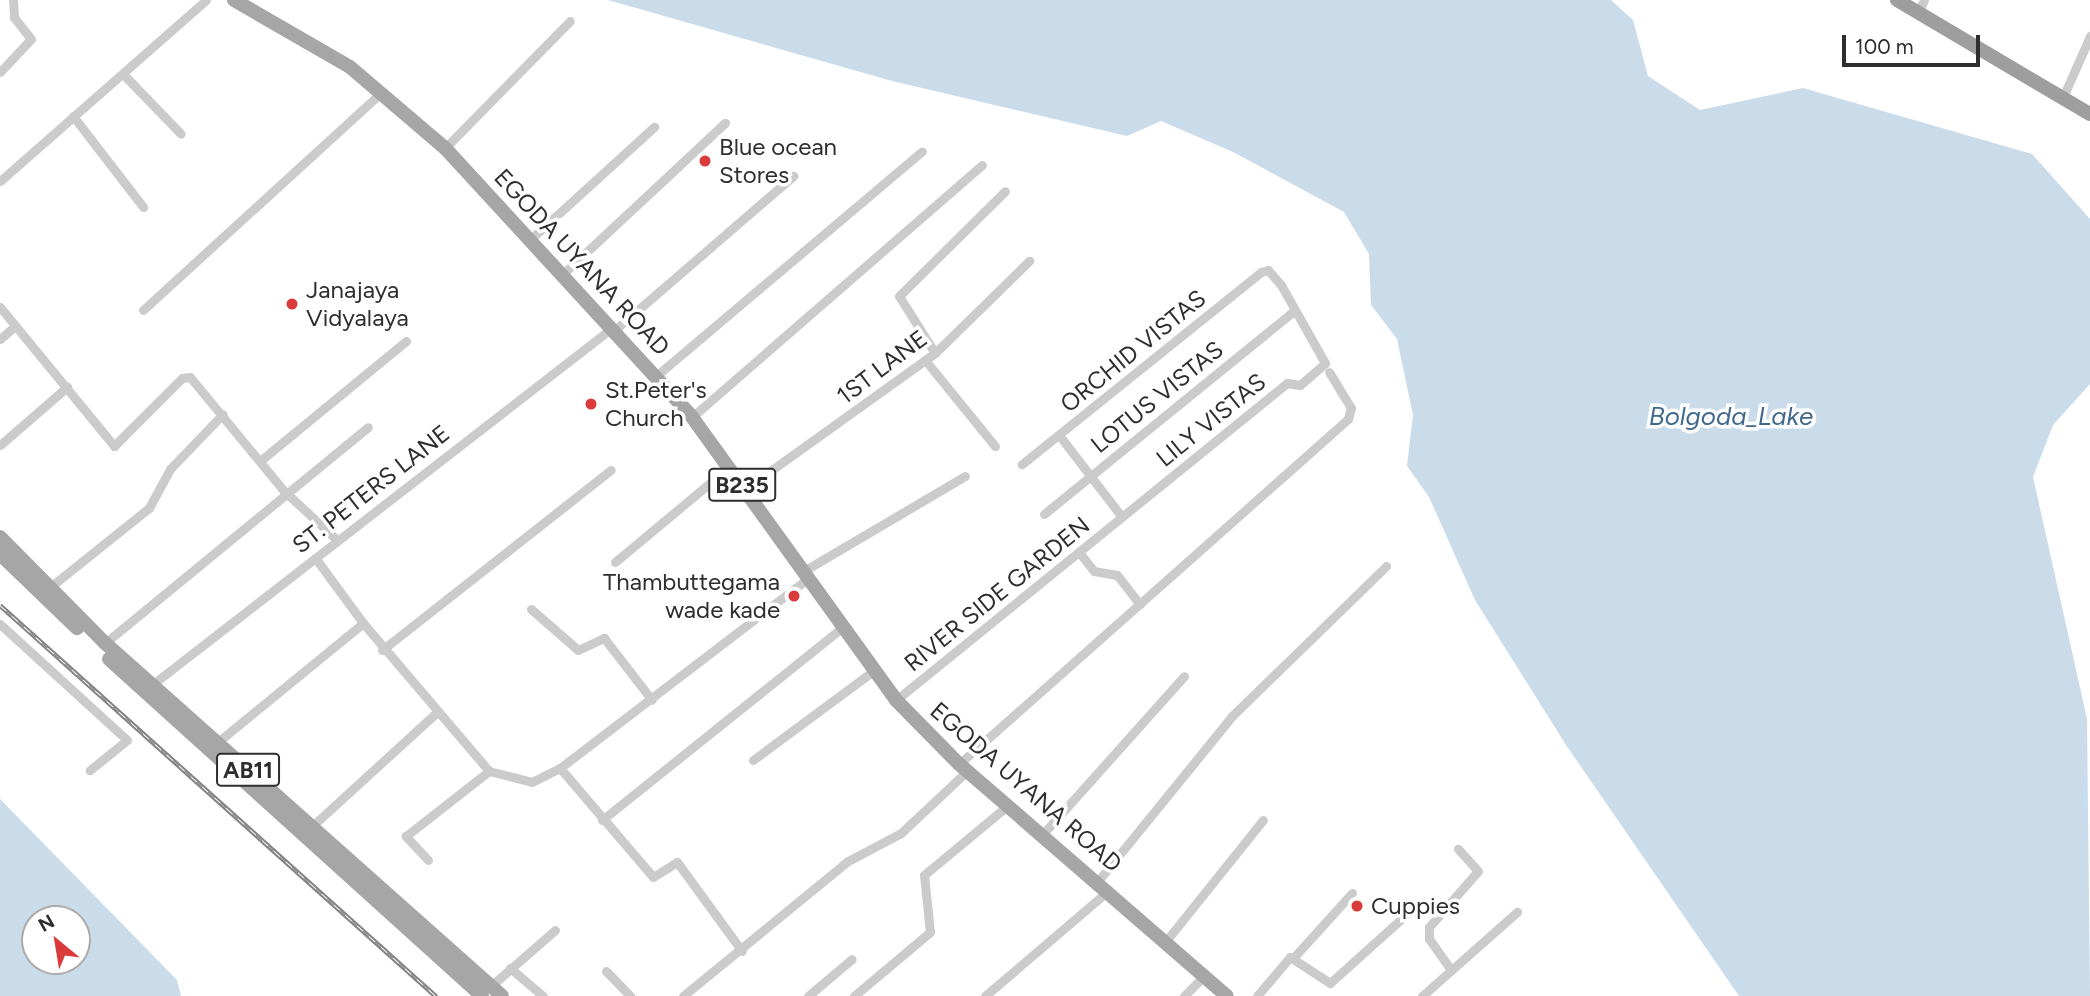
<!DOCTYPE html>
<html>
<head>
<meta charset="utf-8">
<style>
	body { margin:0 }
	#map { position:relative; width:2090px; height:996px; overflow:hidden; background:#fff; font-family:Figtree,sans-serif }
	div>[style] { position:absolute }
	.water>* { inset:0; background:#cadbea }
	.minor>* { height:9px; margin:-4.5px; padding:0 4.5px; transform-origin:4.5px; border-radius:4.5px; background:#cbcbcb }
	.primary>* { height:14px; margin:-7px; padding:0 7px; transform-origin:7px; border-radius:7px; background:#a6a6a6 }
	.trunk>* { height:14px; margin:-7px; padding:0 7px; transform-origin:7px; border-radius:7px; background:#9e9e9e }
	.rail>* { height:5px; margin-top:-2.5px; transform-origin:0; background:repeating-linear-gradient(90deg,#fff 0 8px,#838383 0 16px); box-sizing:border-box; border-block:2px solid #838383 }
	.dots>* { width:19px; height:19px; translate:-50% -50%; box-sizing:border-box; border:4px solid #fff; border-radius:50% }
	span { translate:-50% -50%; white-space:nowrap; text-align:center; line-height:1.15; -webkit-text-stroke:7px #fff; paint-order:stroke }
	.shield-label span { padding:2px 5px; background:#fff; border:2px solid; border-radius:5px; -webkit-text-stroke-width:0 }
	.shield-label { font-size:23px; color:#2e2e2e; font-weight:700 }
	.poi-label { font-size:24px; color:#2e2e2e }
	.left { translate:0 -50%; text-align:left }
	.right { translate:-100% -50%; text-align:right }
	.street-label { font-size:24px; color:#2e2e2e }
	.water-label { font-size:26px; color:#40698c; font-style:italic }
	.north { position:absolute; left:21px; top:905px; width:70px; height:70px; box-sizing:border-box; background:#fff; border:2px solid #ababab; border-radius:50%; rotate:330deg; font-size:19px; font-weight:700; line-height:28px; text-align:center; color:#2e2e2e }
	.north::after { content:''; display:block; margin:auto; width:24px; height:32px; background:#db3a3a; clip-path:polygon(50% 0,100% 100%,50% 72%,0 100%) }
	.scale { position:absolute; left:1842px; top:35px; width:138px; height:32px; box-sizing:border-box; border:4px solid #2e2e2e; border-top:0; padding-left:9px; font-size:21px; line-height:24px; white-space:nowrap; color:#2e2e2e; -webkit-text-stroke:5px #fff; paint-order:stroke }
</style>
</head>
<body>
<div id="map">
	<div class="water">
		<div style="clip-path:polygon(608px 0,1611px 0,1633px 20px,1648px 76px,1700px 110px,1803px 88px,2032px 154px,2090px 219px,2090px 384px,2053px 425px,2033px 477px,2087px 719px,2090px 996px,1739px 996px,1566px 745px,1475px 600px,1429px 497px,1407px 466px,1413px 415px,1397px 339px,1371px 305px,1369px 254px,1344px 212px,1233px 152px,1161px 121px,1127px 136px,892px 81px)"></div>
		<div style="clip-path:polygon(evenodd,0 799px,177px 980px,181px 996px,0 996px,0 799px,77px 919px,77px 961px,35px 961px,35px 919px,77px 919px)"></div>
	</div>
	<div class="minor">
		<div style="left:1918px;top:12px;width:13px;rotate:-63deg"></div>
		<div style="left:0;top:72px;width:45px;rotate:-46.8deg"></div>
		<div style="left:31px;top:39px;width:28px;rotate:-128deg"></div>
		<div style="left:14px;top:17px;width:17px;rotate:-93deg"></div>
		<div style="left:123px;top:74px;width:83px;rotate:46deg"></div>
		<div style="left:2063px;top:97px;width:67px;rotate:-66.1deg"></div>
		<div style="left:73px;top:116px;width:115px;rotate:52.4deg"></div>
		<div style="left:445px;top:148px;width:178px;rotate:-45.5deg"></div>
		<div style="left:0;top:181px;width:274px;rotate:-41.3deg"></div>
		<div style="left:533px;top:237px;width:164px;rotate:-42.3deg"></div>
		<div style="left:565px;top:272px;width:219px;rotate:-43deg"></div>
		<div style="left:0;top:307px;width:180px;rotate:50.6deg"></div>
		<div style="left:114px;top:446px;width:96px;rotate:-45deg"></div>
		<div style="left:182px;top:378px;width:8px;rotate:-7deg"></div>
		<div style="left:190px;top:377px;width:146px;rotate:50.5deg"></div>
		<div style="left:283px;top:490px;width:74px;rotate:42.8deg"></div>
		<div style="left:143px;top:310px;width:323px;rotate:-42.4deg"></div>
		<div style="left:617px;top:328px;width:233px;rotate:-40.8deg"></div>
		<div style="left:0;top:339px;width:20px;rotate:-41deg"></div>
		<div style="left:935px;top:353px;width:67px;rotate:-122.3deg"></div>
		<div style="left:899px;top:296px;width:149px;rotate:-44.7deg"></div>
		<div style="left:925px;top:360px;width:111px;rotate:50.9deg"></div>
		<div style="left:656px;top:376px;width:348px;rotate:-40.2deg"></div>
		<div style="left:692px;top:417px;width:384px;rotate:-41deg"></div>
		<div style="left:1059px;top:435px;width:103px;rotate:52.5deg"></div>
		<div style="left:0;top:445px;width:89px;rotate:-40.9deg"></div>
		<div style="left:260px;top:461px;width:189px;rotate:-39.4deg"></div>
		<div style="left:745px;top:489px;width:234px;rotate:-35.6deg"></div>
		<div style="left:935px;top:353px;width:132px;rotate:-44.4deg"></div>
		<div style="left:1044px;top:514px;width:323px;rotate:-39.1deg"></div>
		<div style="left:1079px;top:552px;width:24px;rotate:52deg"></div>
		<div style="left:1094px;top:571px;width:23px;rotate:10deg"></div>
		<div style="left:1117px;top:575px;width:37px;rotate:52deg"></div>
		<div style="left:316px;top:559px;width:79px;rotate:53.7deg"></div>
		<div style="left:615px;top:562px;width:148px;rotate:-39.8deg"></div>
		<div style="left:802px;top:572px;width:189px;rotate:-30.5deg"></div>
		<div style="left:49px;top:588px;width:128px;rotate:-38.7deg"></div>
		<div style="left:149px;top:508px;width:44px;rotate:-61.7deg"></div>
		<div style="left:170px;top:469px;width:76px;rotate:-46.1deg"></div>
		<div style="left:531px;top:609px;width:62px;rotate:41.1deg"></div>
		<div style="left:578px;top:650px;width:29px;rotate:-25deg"></div>
		<div style="left:604px;top:638px;width:78px;rotate:52.3deg"></div>
		<div style="left:0;top:624px;width:172px;rotate:42.4deg"></div>
		<div style="left:127px;top:740px;width:48px;rotate:141deg"></div>
		<div style="left:105px;top:643px;width:340px;rotate:-39.4deg"></div>
		<div style="left:382px;top:650px;width:291px;rotate:-38.2deg"></div>
		<div style="left:153px;top:684px;width:582px;rotate:-37.81deg"></div>
		<div style="left:896px;top:700px;width:503px;rotate:-39.03deg"></div>
		<div style="left:1287px;top:383px;width:13px;rotate:9deg"></div>
		<div style="left:1300px;top:385px;width:33px;rotate:-41deg"></div>
		<div style="left:1325px;top:363px;width:90px;rotate:-119.4deg"></div>
		<div style="left:1281px;top:285px;width:20px;rotate:-131deg"></div>
		<div style="left:1268px;top:270px;width:7px;rotate:164deg"></div>
		<div style="left:1261px;top:272px;width:307px;rotate:141.2deg"></div>
		<div style="left:219px;top:741px;width:186px;rotate:-39.3deg"></div>
		<div style="left:363px;top:623px;width:194px;rotate:49.6deg"></div>
		<div style="left:489px;top:771px;width:44px;rotate:14.3deg"></div>
		<div style="left:532px;top:782px;width:31px;rotate:-27deg"></div>
		<div style="left:560px;top:768px;width:143px;rotate:49.5deg"></div>
		<div style="left:653px;top:877px;width:28px;rotate:-32deg"></div>
		<div style="left:677px;top:862px;width:110px;rotate:53.9deg"></div>
		<div style="left:753px;top:760px;width:148px;rotate:-36.5deg"></div>
		<div style="left:959px;top:764px;width:520px;rotate:-41.57deg"></div>
		<div style="left:1348px;top:419px;width:11px;rotate:-75deg"></div>
		<div style="left:1351px;top:408px;width:42px;rotate:-121.4deg"></div>
		<div style="left:560px;top:768px;width:311px;rotate:-37.4deg"></div>
		<div style="left:602px;top:820px;width:305px;rotate:-38.7deg"></div>
		<div style="left:309px;top:829px;width:173px;rotate:-42.4deg"></div>
		<div style="left:1042px;top:835px;width:213px;rotate:-48.2deg"></div>
		<div style="left:428px;top:860px;width:33px;rotate:-133deg"></div>
		<div style="left:406px;top:836px;width:105px;rotate:-38.1deg"></div>
		<div style="left:1098px;top:881px;width:213px;rotate:-50.9deg"></div>
		<div style="left:1232px;top:716px;width:215px;rotate:-44.2deg"></div>
		<div style="left:1166px;top:941px;width:155px;rotate:-51.3deg"></div>
		<div style="left:1295px;top:956px;width:85px;rotate:-47.9deg"></div>
		<div style="left:510px;top:968px;width:43px;rotate:40.3deg"></div>
		<div style="left:1451px;top:970px;width:38px;rotate:-125deg"></div>
		<div style="left:1429px;top:939px;width:12px;rotate:-90deg"></div>
		<div style="left:1429px;top:927px;width:74px;rotate:-48.8deg"></div>
		<div style="left:1478px;top:871px;width:30px;rotate:-132deg"></div>
		<div style="left:606px;top:971px;width:35px;rotate:46deg"></div>
		<div style="left:491px;top:986px;width:85px;rotate:-41.2deg"></div>
		<div style="left:683px;top:996px;width:213px;rotate:-39.3deg"></div>
		<div style="left:848px;top:861px;width:60px;rotate:-27.8deg"></div>
		<div style="left:901px;top:833px;width:91px;rotate:-43.2deg"></div>
		<div style="left:808px;top:996px;width:57px;rotate:-40.1deg"></div>
		<div style="left:854px;top:996px;width:99px;rotate:-40.1deg"></div>
		<div style="left:930px;top:932px;width:57px;rotate:-96deg"></div>
		<div style="left:924px;top:875px;width:108px;rotate:-39.7deg"></div>
		<div style="left:985px;top:996px;width:163px;rotate:-40.5deg"></div>
		<div style="left:1184px;top:996px;width:30px;rotate:-45deg"></div>
		<div style="left:1257px;top:996px;width:51px;rotate:-49.8deg"></div>
		<div style="left:1290px;top:957px;width:48px;rotate:33deg"></div>
		<div style="left:1330px;top:983px;width:109px;rotate:-42deg"></div>
		<div style="left:1422px;top:996px;width:127px;rotate:-41.5deg"></div>
	</div>
	<div class="primary">
		<div style="left:234px;top:0;width:134px;rotate:30deg"></div>
		<div style="left:350px;top:67px;width:125px;rotate:40.5deg"></div>
		<div style="left:445px;top:148px;width:365px;rotate:47.4deg"></div>
		<div style="left:692px;top:417px;width:349px;rotate:54.2deg"></div>
		<div style="left:896px;top:700px;width:90px;rotate:45.5deg"></div>
		<div style="left:959px;top:764px;width:354px;rotate:40.9deg"></div>
		<div style="left:0;top:537px;width:149px;rotate:45.3deg"></div>
		<div style="left:105px;top:643px;width:531px;rotate:41.64deg"></div>
		<div style="left:0;top:554px;width:107px;rotate:43.9deg"></div>
		<div style="left:109px;top:659px;width:503px;rotate:42.1deg"></div>
	</div>
	<div class="trunk">
		<div style="left:1897px;top:0;width:224px;rotate:30.6deg"></div>
	</div>
	<div class="rail">
		<div style="left:0;top:605px;width:586px;rotate:41.89deg"></div>
	</div>
	<div class="dots">
		<div style="left:705px;top:161px;background:#db3a3a"></div>
		<div style="left:292px;top:304px;background:#db3a3a"></div>
		<div style="left:591px;top:404px;background:#db3a3a"></div>
		<div style="left:794px;top:596px;background:#db3a3a"></div>
		<div style="left:1357px;top:906px;background:#db3a3a"></div>
	</div>
	<div class="shield-label">
		<span style="left:742px;top:485px">B235</span>
		<span style="left:248px;top:770px">AB11</span>
	</div>
	<div class="poi-label">
		<span class="left" style="left:719px;top:161px">Blue ocean<br>Stores</span>
		<span class="left" style="left:306px;top:304px">Janajaya<br>Vidyalaya</span>
		<span class="left" style="left:605px;top:404px">St.Peter's<br>Church</span>
		<span class="right" style="left:780px;top:596px">Thambuttegama<br>wade kade</span>
		<span class="left" style="left:1371px;top:906px">Cuppies</span>
	</div>
	<div class="street-label">
		<span style="left:582px;top:262px;rotate:47deg">EGODA UYANA ROAD</span>
		<span style="left:1133px;top:351px;rotate:-39deg">ORCHID VISTAS</span>
		<span style="left:882px;top:367px;rotate:-37deg">1ST LANE</span>
		<span style="left:1157px;top:397px;rotate:-39deg">LOTUS VISTAS</span>
		<span style="left:1211px;top:420px;rotate:-39deg">LILY VISTAS</span>
		<span style="left:371px;top:489px;rotate:-38deg">ST. PETERS LANE</span>
		<span style="left:997px;top:594px;rotate:-39deg">RIVER SIDE GARDEN</span>
		<span style="left:1026px;top:787px;rotate:41deg">EGODA UYANA ROAD</span>
	</div>
	<div class="water-label">
		<span style="left:1731px;top:417px">Bolgoda_Lake</span>
	</div>
	<div class="north">N</div>
	<div class="scale">100 m</div>
</div>
</body>
</html>
